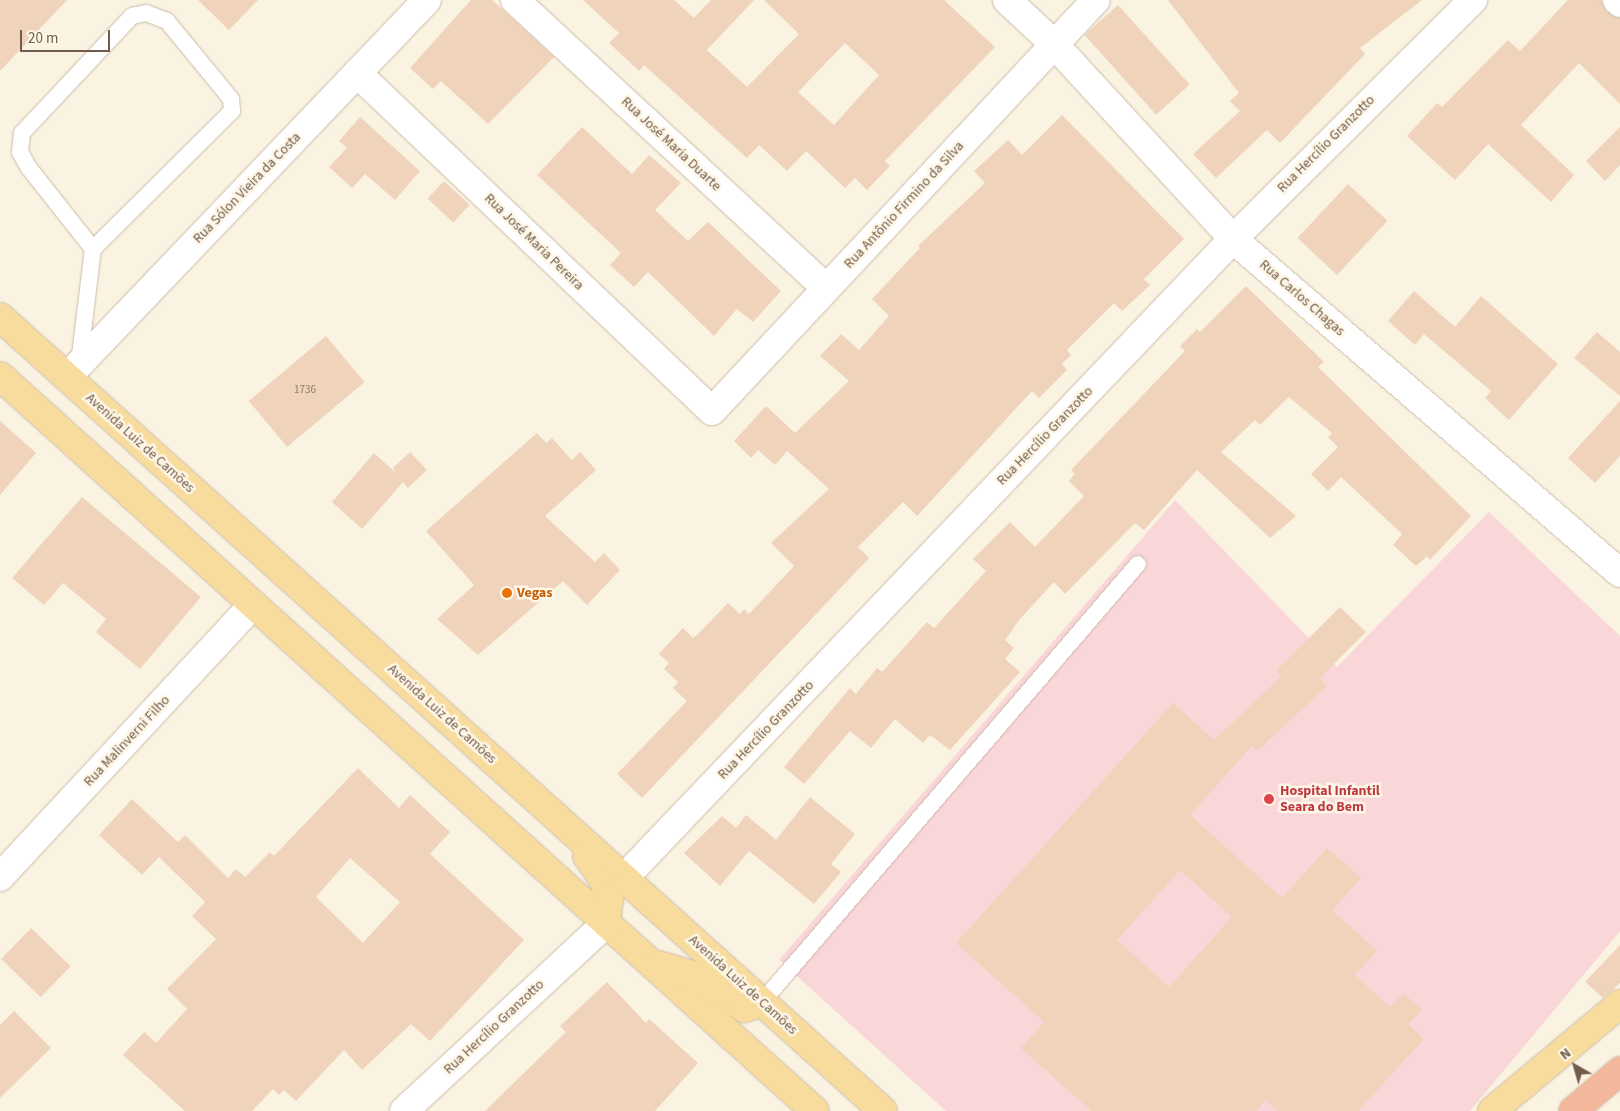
<!DOCTYPE html>
<html>
<head>
<meta charset="utf-8">
<style>
	body { margin:0 }
	#map { position:relative; width:1620px; height:1111px; overflow:hidden; background:#fbf3e2; font-family:"Source Sans 3",sans-serif }
	div>[style] { position:absolute }
	.medical>* { inset:0; background:#f9d6d8 }
	.building>* { inset:0; background:#efd3bb; transform-origin:0 0 }
	.roads { filter:drop-shadow(0 0 1px #ccbba9) drop-shadow(0 0 1px #ccbba9) }
	.lane>* { height:16px; margin:-8px; padding:0 8px; transform-origin:8px; border-radius:8px; background:#fff }
	.street>* { height:28px; margin:-14px; padding:0 14px; transform-origin:14px; border-radius:14px; background:#fff }
	.secondary>* { height:28px; margin:-14px; padding:0 14px; transform-origin:14px; border-radius:14px; background:#fff }
	.primary>* { height:28px; margin:-14px; padding:0 14px; transform-origin:14px; border-radius:14px; background:#f8dc9d }
	.highway>* { height:28px; margin:-14px; padding:0 14px; transform-origin:14px; border-radius:14px; background:#f3b89b }
	.dots>* { width:14px; height:14px; translate:-50% -50%; box-sizing:border-box; border:2px solid #fef7e8; border-radius:50% }
	span { translate:-50% -50%; white-space:nowrap; text-align:center; line-height:1.15; -webkit-text-stroke:5px #fef7e8; paint-order:stroke }
	.number-label { font-size:11px; color:#917966 }
	.number-label span { -webkit-text-stroke-width:0 }
	.street-label { font-size:14px; color:#725b4a }
	.food-label { font-size:14px; color:#c56008; font-weight:700 }
	.left { translate:0 -50%; text-align:left }
	.health-label { font-size:14px; color:#be3a42; font-weight:700 }
	.north { position:absolute; left:1550px; top:1041px; width:50px; height:50px; -webkit-text-stroke:4px #fef7e8; paint-order:stroke; rotate:322deg; font-size:14px; font-weight:700; line-height:20px; text-align:center; color:#725b4a }
	.north::after { content:''; display:block; margin:auto; width:18px; height:22px; background:#725b4a; clip-path:polygon(50% 0,100% 100%,50% 72%,0 100%) }
	.scale { position:absolute; left:20px; top:30px; width:90px; height:22px; box-sizing:border-box; border:2px solid #725b4a; border-top:0; padding-left:6px; font-size:15px; line-height:18px; white-space:nowrap; color:#725b4a; -webkit-text-stroke:4px #fef7e8; paint-order:stroke }
</style>
</head>
<body>
<div id="map">
	<div class="medical">
		<div style="clip-path:polygon(1175px 500px,1337px 667px,1489px 512px,1620px 636px,1620px 931px,1470px 1111px,946px 1111px,779px 960px)"></div>
	</div>
	<div class="building">
		<div style="clip-path:polygon(0 0,67px 0,0 71px)"></div>
		<div style="clip-path:polygon(198px 0,258px 0,229px 30px)"></div>
		<div style="clip-path:polygon(471px 0,492px 0,554px 57px,488px 124px,441px 81px,433px 89px,410px 68px)"></div>
		<div style="clip-path:polygon(evenodd,583px 0,674px 0,694px 18px,711px 0,754px 0,707px 50px,747px 87px,799px 34px,764px 0,944px 0,995px 47px,885px 161px,890px 166px,867px 190px,855px 178px,845px 188px,806px 151px,787px 171px,759px 145px,747px 158px,644px 65px,639px 71px,609px 43px,619px 33px,583px 0,845px 43px,879px 75px,834px 125px,798px 92px,845px 43px)"></div>
		<div style="clip-path:polygon(1168px 0,1422px 0,1360px 48px,1365px 54px,1280px 143px,1267px 130px,1216px 178px,1193px 154px,1240px 111px,1230px 101px,1239px 93px)"></div>
		<div style="clip-path:polygon(1568px 0,1602px 0,1606px 11px,1620px 18px,1620px 104px,1579px 63px,1521px 125px,1574px 175px,1551px 202px,1488px 144px,1455px 180px,1407px 136px,1437px 103px,1442px 107px,1508px 40px,1520px 51px)"></div>
		<div style="left:1118px;top:5px;width:107px;height:45px;rotate:48deg"></div>
		<div style="clip-path:polygon(1062px 115px,1184px 239px,1144px 279px,1150px 285px,1122px 311px,1114px 303px,1067px 350px,1071px 355px,1062px 364px,1067px 370px,1039px 398px,1032px 391px,917px 516px,903px 502px,858px 547px,869px 558px,642px 798px,617px 774px,687px 701px,673px 688px,678px 682px,664px 669px,669px 663px,659px 654px,683px 628px,693px 638px,698px 634px,728px 603px,740px 614px,744px 609px,749px 614px,794px 566px,771px 543px,829px 489px,787px 451px,775px 465px,758px 450px,751px 458px,734px 441px,766px 406px,795px 433px,849px 381px,820px 356px,841px 334px,859px 350px,889px 316px,872px 299px,920px 248px,918px 246px,985px 183px,974px 171px,1008px 140px,1022px 155px)"></div>
		<div style="clip-path:polygon(360px 117px,420px 171px,395px 200px,365px 174px,352px 188px,329px 167px,347px 148px,339px 141px)"></div>
		<div style="clip-path:polygon(582px 127px,632px 174px,649px 155px,681px 183px,655px 210px,688px 241px,708px 222px,781px 291px,753px 322px,737px 309px,714px 336px,648px 272px,634px 287px,610px 265px,621px 253px,537px 175px)"></div>
		<div style="clip-path:polygon(1620px 127px,1620px 165px,1605px 181px,1586px 161px)"></div>
		<div style="left:444px;top:181px;width:35px;height:24px;rotate:43deg"></div>
		<div style="left:1348px;top:184px;width:54px;height:74px;rotate:43deg"></div>
		<div style="clip-path:polygon(1246px 286px,1324px 362px,1318px 367px,1471px 516px,1430px 560px,1427px 556px,1416px 566px,1393px 545px,1402px 534px,1341px 477px,1328px 491px,1311px 474px,1338px 447px,1328px 437px,1332px 433px,1289px 397px,1260px 425px,1255px 420px,1221px 452px,1296px 516px,1270px 538px,1197px 470px,1144px 530px,1135px 523px,1065px 594px,1054px 582px,1020px 619px,1005px 640px,1014px 648px,1005px 659px,1020px 672px,950px 750px,930px 735px,923px 743px,895px 719px,871px 748px,850px 731px,804px 784px,784px 767px,850px 688px,856px 694px,877px 668px,882px 672px,927px 622px,934px 628px,986px 571px,973px 559px,1010px 522px,1035px 547px,1084px 496px,1069px 481px,1075px 474px,1071px 470px,1185px 351px,1180px 346px,1197px 329px,1200px 332px)"></div>
		<div style="clip-path:polygon(1414px 291px,1455px 327px,1481px 296px,1558px 364px,1509px 420px,1485px 398px,1491px 391px,1424px 334px,1415px 345px,1388px 321px)"></div>
		<div style="clip-path:polygon(1597px 332px,1620px 352px,1620px 396px,1574px 358px)"></div>
		<div style="left:326px;top:336px;width:60px;height:101px;rotate:50deg"></div>
		<div style="clip-path:polygon(1620px 401px,1620px 456px,1595px 483px,1568px 458px)"></div>
		<div style="clip-path:polygon(0 421px,36px 453px,0 495px)"></div>
		<div style="clip-path:polygon(537px 433px,546px 443px,552px 438px,572px 460px,580px 452px,596px 470px,545px 516px,595px 562px,604px 553px,620px 570px,587px 605px,563px 581px,478px 655px,437px 619px,474px 585px,426px 531px)"></div>
		<div style="clip-path:polygon(410px 452px,427px 470px,408px 488px,403px 482px,362px 529px,332px 502px,374px 453px,396px 473px,393px 468px)"></div>
		<div style="clip-path:polygon(82px 497px,201px 597px,140px 669px,96px 632px,106px 619px,63px 583px,44px 605px,12px 578px)"></div>
		<div style="clip-path:polygon(evenodd,1340px 607px,1366px 632px,1320px 678px,1327px 686px,1257px 751px,1252px 746px,1190px 815px,1282px 898px,1327px 848px,1361px 878px,1332px 910px,1377px 951px,1355px 975px,1390px 1007px,1403px 993px,1422px 1010px,1408px 1024px,1424px 1039px,1358px 1111px,1277px 1111px,1266px 1100px,1256px 1111px,1091px 1111px,1021px 1048px,1044px 1022px,956px 943px,1173px 703px,1214px 740px,1281px 677px,1276px 671px,1340px 607px,1180px 870px,1232px 917px,1169px 987px,1117px 940px,1180px 870px)"></div>
		<div style="clip-path:polygon(evenodd,358px 768px,399px 808px,410px 795px,450px 832px,430px 854px,524px 940px,430px 1041px,411px 1024px,362px 1070px,344px 1050px,296px 1101px,284px 1090px,279px 1095px,273px 1089px,252px 1111px,185px 1111px,123px 1055px,144px 1032px,156px 1043px,187px 1009px,167px 989px,216px 939px,192px 916px,205px 902px,159px 857px,142px 875px,99px 835px,132px 799px,178px 842px,185px 835px,228px 878px,236px 869px,245px 877px,270px 852px,274px 856px,358px 768px,350px 858px,400px 902px,363px 943px,316px 897px,350px 858px)"></div>
		<div style="clip-path:polygon(810px 797px,855px 834px,831px 864px,841px 872px,814px 904px,749px 851px,720px 886px,684px 853px,722px 816px,736px 828px,746px 815px,776px 840px)"></div>
		<div style="left:31px;top:928px;width:55px;height:43px;rotate:44deg"></div>
		<div style="clip-path:polygon(1620px 945px,1620px 983px,1603px 998px,1585px 982px)"></div>
		<div style="clip-path:polygon(607px 982px,646px 1023px,649px 1019px,698px 1063px,655px 1111px,485px 1111px,566px 1032px,560px 1026px)"></div>
		<div style="clip-path:polygon(14px 1011px,51px 1048px,0 1098px,0 1025px)"></div>
	</div>
	<div class="roads">
		<div class="lane">
			<div style="left:79px;top:364px;width:116px;rotate:-83.1deg"></div>
			<div style="left:93px;top:249px;width:196px;rotate:-44.8deg"></div>
			<div style="left:232px;top:111px;width:12px;rotate:-95deg"></div>
			<div style="left:231px;top:99px;width:101px;rotate:-129.4deg"></div>
			<div style="left:167px;top:21px;width:22px;rotate:-159deg"></div>
			<div style="left:146px;top:13px;width:14px;rotate:168deg"></div>
			<div style="left:132px;top:16px;width:161px;rotate:133.2deg"></div>
			<div style="left:22px;top:133px;width:19px;rotate:96deg"></div>
			<div style="left:20px;top:152px;width:18px;rotate:61deg"></div>
			<div style="left:29px;top:168px;width:103px;rotate:51.7deg"></div>
			<div style="left:762px;top:1002px;width:577px;rotate:-49.36deg"></div>
		</div>
		<div class="street">
			<div style="left:515px;top:0;width:424px;rotate:42.8deg"></div>
			<div style="left:1007px;top:0;width:64px;rotate:43.1deg"></div>
			<div style="left:1054px;top:44px;width:265px;rotate:47.4deg"></div>
			<div style="left:1233px;top:239px;width:511px;rotate:40.8deg"></div>
			<div style="left:1617px;top:0;width:4px;rotate:45deg"></div>
			<div style="left:357px;top:73px;width:490px;rotate:43.6deg"></div>
			<div style="left:712px;top:411px;width:562px;rotate:-46.95deg"></div>
			<div style="left:67px;top:377px;width:521px;rotate:-46.32deg"></div>
			<div style="left:0;top:877px;width:371px;rotate:-47.1deg"></div>
		</div>
		<div class="secondary">
			<div style="left:624px;top:878px;width:883px;rotate:-46.38deg"></div>
			<div style="left:1233px;top:239px;width:339px;rotate:-44.9deg"></div>
			<div style="left:404px;top:1111px;width:276px;rotate:-42.9deg"></div>
		</div>
		<div class="primary">
			<div style="left:0;top:317px;width:1187px;rotate:41.96deg"></div>
			<div style="left:0;top:376px;width:1097px;rotate:42.05deg"></div>
			<div style="left:587px;top:856px;width:28px;rotate:55deg"></div>
			<div style="left:603px;top:879px;width:20px;rotate:72deg"></div>
			<div style="left:609px;top:898px;width:25px;rotate:97deg"></div>
			<div style="left:658px;top:965px;width:47px;rotate:16.1deg"></div>
			<div style="left:703px;top:978px;width:51px;rotate:36.2deg"></div>
			<div style="left:744px;top:1008px;width:19px;rotate:-18deg"></div>
			<div style="left:1492px;top:1111px;width:167px;rotate:-39.9deg"></div>
		</div>
		<div class="highway">
			<div style="left:1573px;top:1111px;width:62px;rotate:-40.4deg"></div>
		</div>
	</div>
	<div class="dots">
		<div style="left:507px;top:593px;background:#e8710a"></div>
		<div style="left:1269px;top:799px;background:#e0444e"></div>
	</div>
	<div class="number-label">
		<span style="left:305px;top:390px">1736</span>
	</div>
	<div class="street-label">
		<span style="left:671px;top:144px;rotate:43deg">Rua José Maria Duarte</span>
		<span style="left:1326px;top:144px;rotate:-45deg">Rua Hercílio Granzotto</span>
		<span style="left:247px;top:188px;rotate:-46deg">Rua Sólon Vieira da Costa</span>
		<span style="left:904px;top:205px;rotate:-47deg">Rua Antônio Firmino da Silva</span>
		<span style="left:534px;top:242px;rotate:44deg">Rua José Maria Pereira</span>
		<span style="left:1302px;top:298px;rotate:41deg">Rua Carlos Chagas</span>
		<span style="left:1045px;top:436px;rotate:-46deg">Rua Hercílio Granzotto</span>
		<span style="left:140px;top:443px;rotate:42deg">Avenida Luiz de Camões</span>
		<span style="left:442px;top:714px;rotate:42deg">Avenida Luiz de Camões</span>
		<span style="left:766px;top:730px;rotate:-46deg">Rua Hercílio Granzotto</span>
		<span style="left:127px;top:741px;rotate:-47deg">Rua Malinverni Filho</span>
		<span style="left:743px;top:985px;rotate:42deg">Avenida Luiz de Camões</span>
		<span style="left:494px;top:1027px;rotate:-43deg">Rua Hercílio Granzotto</span>
	</div>
	<div class="food-label">
		<span class="left" style="left:517px;top:593px">Vegas</span>
	</div>
	<div class="health-label">
		<span class="left" style="left:1280px;top:799px">Hospital Infantil<br>Seara do Bem</span>
	</div>
	<div class="north">N</div>
	<div class="scale">20 m</div>
</div>
</body>
</html>
